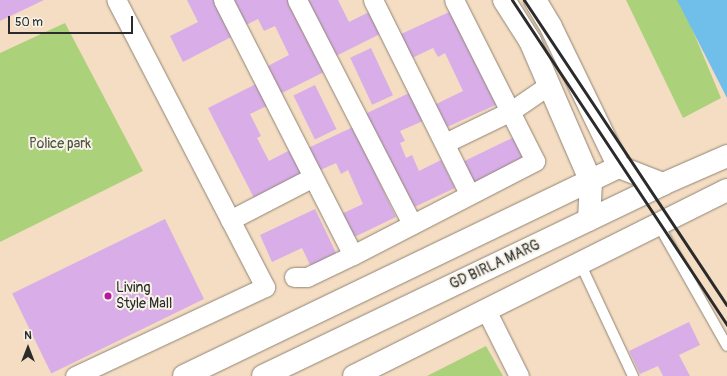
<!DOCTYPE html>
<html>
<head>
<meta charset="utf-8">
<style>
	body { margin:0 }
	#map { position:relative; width:727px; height:376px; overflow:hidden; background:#f4ddc2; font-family:Pangolin,sans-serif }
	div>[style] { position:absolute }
	.green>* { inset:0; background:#acd17b }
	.water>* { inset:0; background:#70bfea }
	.building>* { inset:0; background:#d9aee8; transform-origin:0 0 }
	.roads { filter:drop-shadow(0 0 1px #908476) drop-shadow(0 0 1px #908476) }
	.service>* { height:10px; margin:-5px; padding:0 5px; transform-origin:5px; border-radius:5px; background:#fff }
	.minor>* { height:19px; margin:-9.5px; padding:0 9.5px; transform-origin:9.5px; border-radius:9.5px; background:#fff }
	.tertiary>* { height:22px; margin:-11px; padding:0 11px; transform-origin:11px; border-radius:11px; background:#fff }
	.secondary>* { height:22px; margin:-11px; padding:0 11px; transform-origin:11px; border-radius:11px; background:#fff }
	.rail>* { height:3px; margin:-1.5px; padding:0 1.5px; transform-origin:1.5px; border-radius:1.5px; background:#2b2b2b }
	.dots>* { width:11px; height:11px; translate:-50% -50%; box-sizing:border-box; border:2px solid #f7f3e8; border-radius:50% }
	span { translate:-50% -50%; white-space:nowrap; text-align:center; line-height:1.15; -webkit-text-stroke:4px #f7f3e8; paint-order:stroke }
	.park-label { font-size:14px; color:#4b543f }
	.street-label { font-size:14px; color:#2b2b2b }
	.poi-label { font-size:14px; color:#2b2b2b }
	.left { translate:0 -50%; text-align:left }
	.north { position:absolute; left:8px; top:328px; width:40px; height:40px; -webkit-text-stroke:3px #f7f3e8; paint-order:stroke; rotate:0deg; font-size:11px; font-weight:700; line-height:16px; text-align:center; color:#2b2b2b }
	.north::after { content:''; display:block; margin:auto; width:14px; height:18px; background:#2b2b2b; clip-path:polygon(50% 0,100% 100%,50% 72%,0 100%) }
	.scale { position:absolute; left:8px; top:16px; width:125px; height:18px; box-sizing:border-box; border:2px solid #2b2b2b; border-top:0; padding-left:5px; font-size:12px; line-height:14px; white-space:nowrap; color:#2b2b2b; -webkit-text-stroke:3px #f7f3e8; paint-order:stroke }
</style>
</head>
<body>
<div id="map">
	<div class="green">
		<div style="clip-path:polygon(626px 0,680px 0,721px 98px,683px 118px)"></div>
		<div style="clip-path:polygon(65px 23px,143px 171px,0 242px,0 53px)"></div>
		<div style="clip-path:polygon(486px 346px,503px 376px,427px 376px)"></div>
	</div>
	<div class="water">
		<div style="clip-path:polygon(677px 0,727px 0,727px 98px)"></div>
	</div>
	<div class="building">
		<div style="clip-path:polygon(0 0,44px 0,0 21px)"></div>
		<div style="clip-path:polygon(187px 0,219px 0,237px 34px,183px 62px,170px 36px,198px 22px)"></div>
		<div style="clip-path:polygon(234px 0,288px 0,324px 72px,278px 95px,264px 68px,289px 55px,275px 26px,264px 31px,258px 19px,244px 26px,231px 2px)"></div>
		<div style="clip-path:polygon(306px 0,338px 0,349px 22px,369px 12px,380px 34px,334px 57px)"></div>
		<div style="clip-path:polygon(458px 8px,502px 102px,445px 128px,434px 105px,463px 91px,445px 53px,438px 57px,433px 48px,412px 58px,401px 34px)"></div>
		<div style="left:371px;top:48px;width:52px;height:23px;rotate:65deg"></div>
		<div style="clip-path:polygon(260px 82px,271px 104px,250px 114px,261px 136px,257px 138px,269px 161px,294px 148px,307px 174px,255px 200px,208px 108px)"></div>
		<div style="left:315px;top:85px;width:49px;height:24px;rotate:64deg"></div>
		<div style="clip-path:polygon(409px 93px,423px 121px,400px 131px,405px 141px,400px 143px,406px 158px,412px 155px,419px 171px,441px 160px,455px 188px,408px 210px,363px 115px)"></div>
		<div style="clip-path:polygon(353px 127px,396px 217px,348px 240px,337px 216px,363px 204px,348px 170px,341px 174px,336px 163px,316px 172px,306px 149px)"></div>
		<div style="left:518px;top:135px;width:28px;height:63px;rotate:64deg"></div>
		<div style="clip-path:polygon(315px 209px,338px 257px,312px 269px,302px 248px,272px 262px,260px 235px)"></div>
		<div style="left:165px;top:219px;width:89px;height:170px;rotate:64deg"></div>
		<div style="clip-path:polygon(689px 322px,700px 345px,679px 355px,690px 376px,663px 376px,658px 366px,640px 374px,629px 351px)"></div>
	</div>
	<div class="roads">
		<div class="service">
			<div style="left:658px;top:224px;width:140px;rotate:60.5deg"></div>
			<div style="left:580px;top:263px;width:125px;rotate:64.9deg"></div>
		</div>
		<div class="minor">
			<div style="left:223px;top:0;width:286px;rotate:63deg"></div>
			<div style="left:297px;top:0;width:252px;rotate:62.8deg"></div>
			<div style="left:373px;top:0;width:216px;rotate:63.6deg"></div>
			<div style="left:445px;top:143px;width:73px;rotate:-25.9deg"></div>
			<div style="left:511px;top:111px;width:46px;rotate:-34.4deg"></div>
			<div style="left:230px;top:220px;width:93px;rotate:-27.4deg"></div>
			<div style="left:294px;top:277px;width:13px"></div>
			<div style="left:307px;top:277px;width:51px;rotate:-25.6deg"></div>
			<div style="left:353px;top:255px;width:205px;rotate:-27.3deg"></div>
			<div style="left:535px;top:161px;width:180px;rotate:-116.7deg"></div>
			<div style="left:486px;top:310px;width:74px;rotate:63.4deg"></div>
			<div style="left:75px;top:376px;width:210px;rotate:-25.1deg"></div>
			<div style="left:265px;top:287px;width:323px;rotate:-117.4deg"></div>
		</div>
		<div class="tertiary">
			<div style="left:504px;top:0;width:49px;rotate:57.6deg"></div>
			<div style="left:530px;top:41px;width:154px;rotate:66.6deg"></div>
			<div style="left:591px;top:182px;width:38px;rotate:93deg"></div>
			<div style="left:535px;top:0;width:31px;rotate:59deg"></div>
			<div style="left:551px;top:27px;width:156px;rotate:64.1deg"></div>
			<div style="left:619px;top:167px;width:47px;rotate:21.1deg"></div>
			<div style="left:184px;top:376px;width:483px;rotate:-25.7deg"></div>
		</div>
		<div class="secondary">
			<div style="left:263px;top:376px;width:444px;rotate:-25.6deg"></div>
			<div style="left:663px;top:184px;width:70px;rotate:-23.6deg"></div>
			<div style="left:354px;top:376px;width:417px;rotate:-26.5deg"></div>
		</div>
	</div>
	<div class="rail">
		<div style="left:512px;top:0;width:390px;rotate:56.5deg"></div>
		<div style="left:524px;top:0;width:366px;rotate:56.4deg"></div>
	</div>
	<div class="dots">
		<div style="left:108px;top:296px;background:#b5179e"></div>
	</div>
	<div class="park-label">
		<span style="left:60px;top:144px">Police park</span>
	</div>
	<div class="street-label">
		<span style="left:495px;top:265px;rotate:-25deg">GD BIRLA MARG</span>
	</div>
	<div class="poi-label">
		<span class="left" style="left:116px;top:296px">Living<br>Style Mall</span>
	</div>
	<div class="north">N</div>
	<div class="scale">50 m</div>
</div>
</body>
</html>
